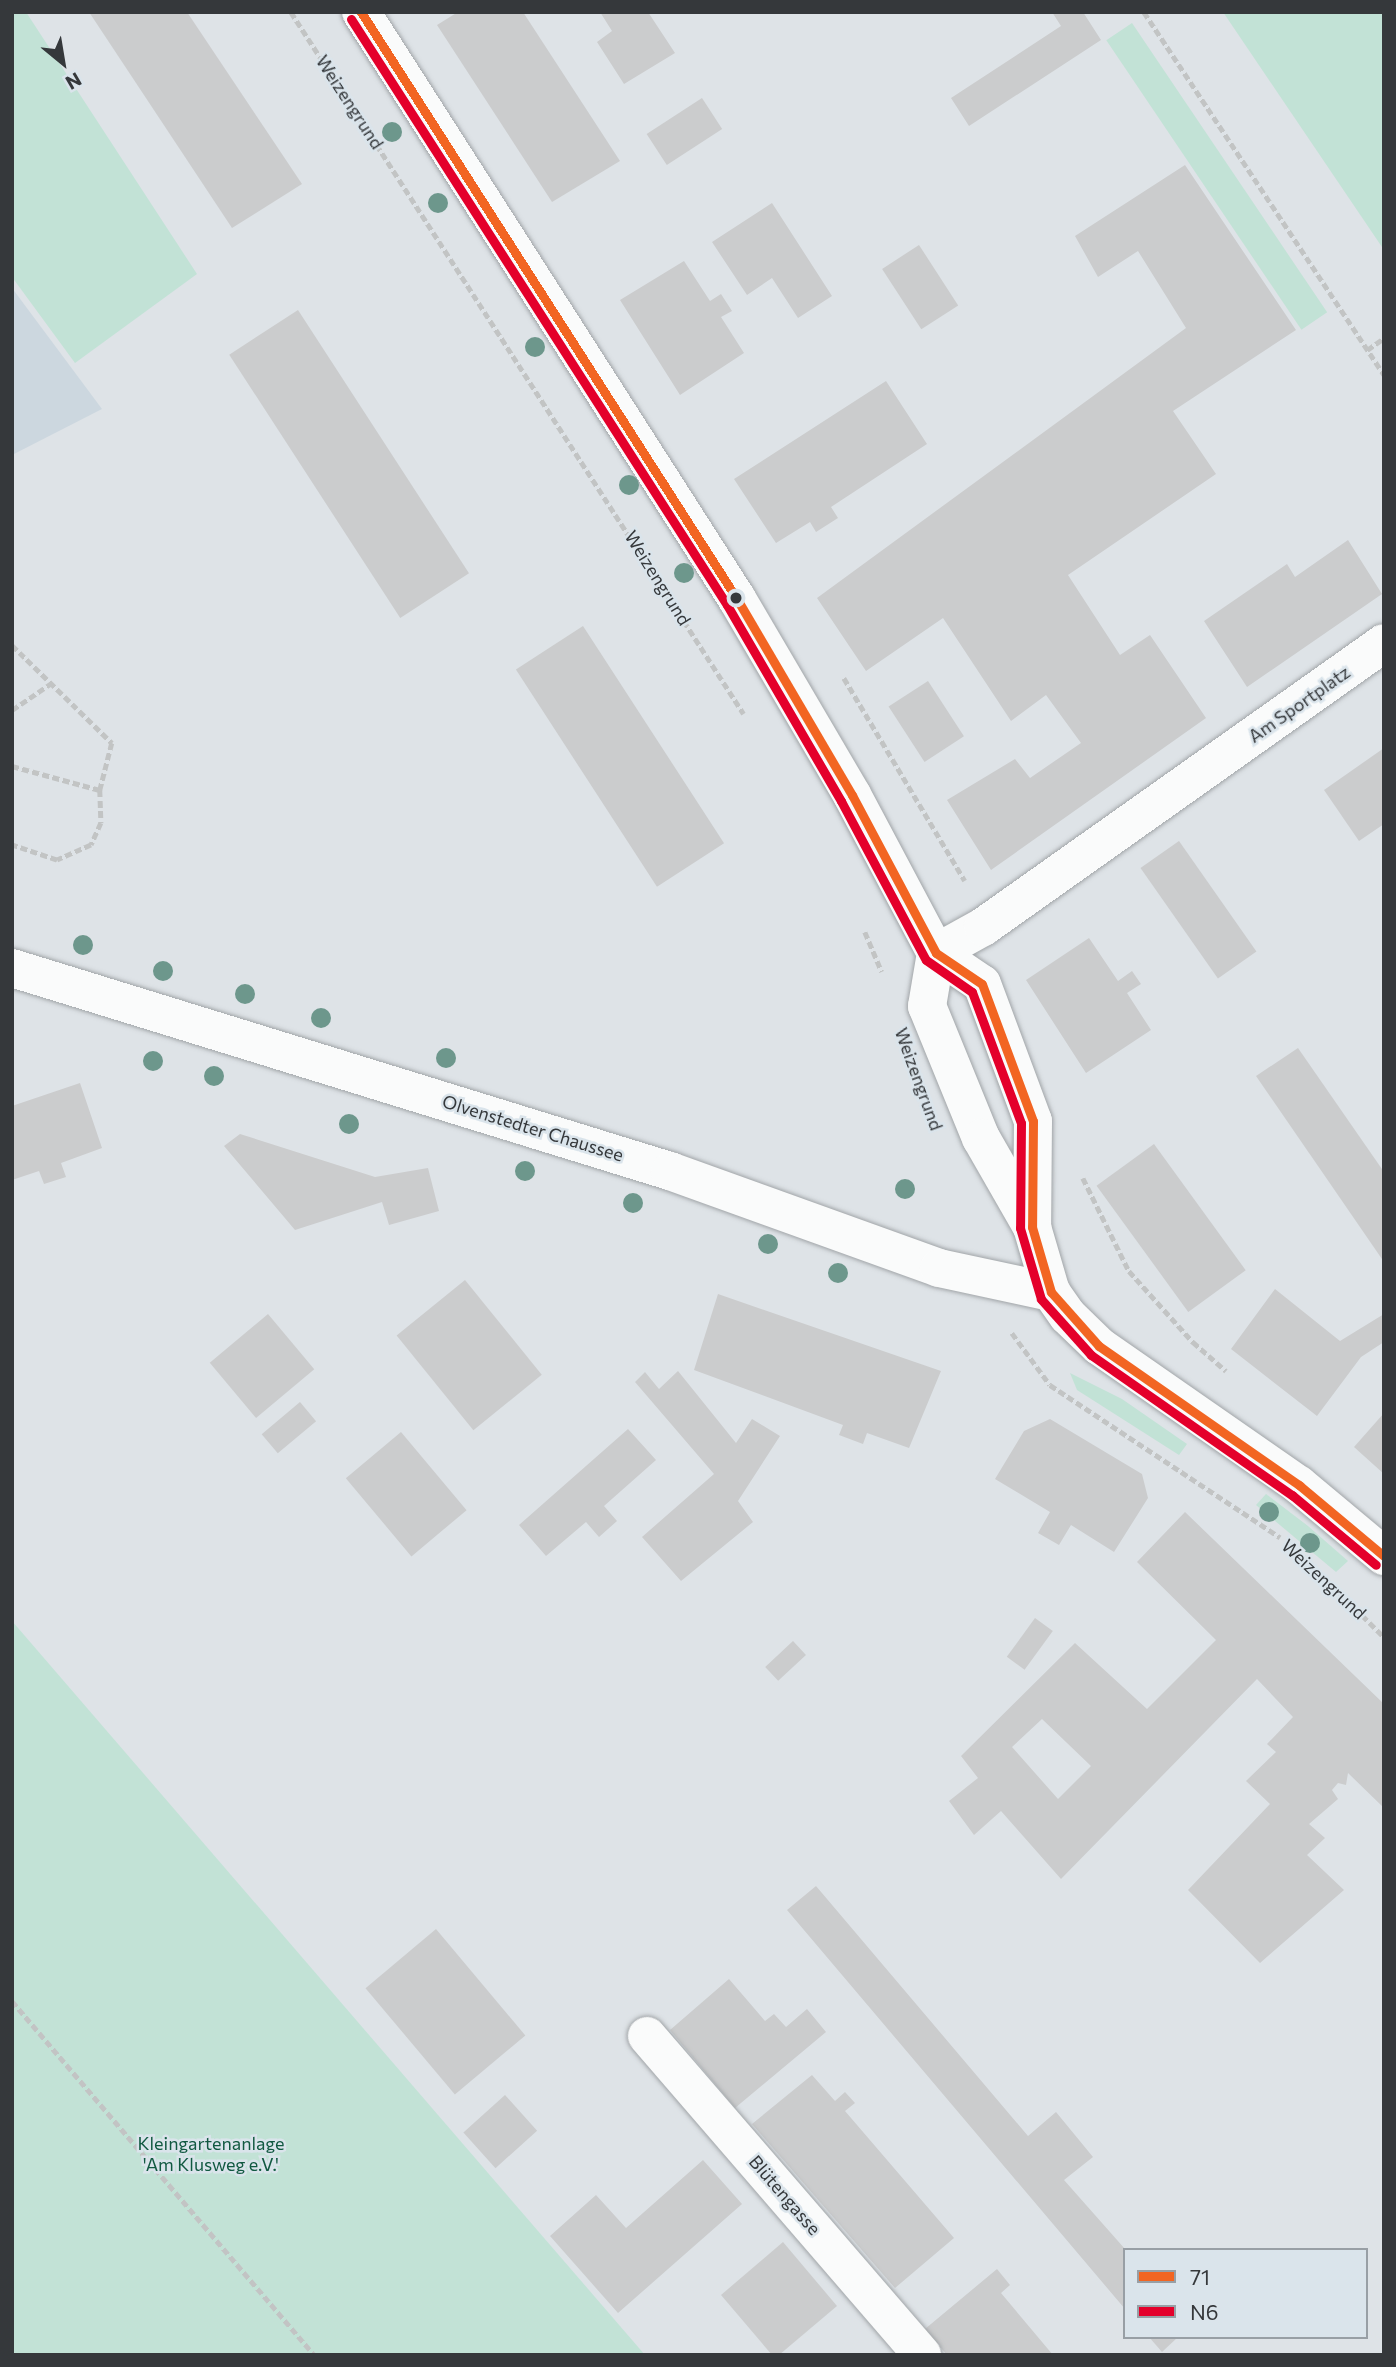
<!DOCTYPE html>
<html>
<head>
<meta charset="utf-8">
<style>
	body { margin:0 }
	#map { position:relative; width:1396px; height:2367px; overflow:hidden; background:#dee3e7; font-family:Commissioner,sans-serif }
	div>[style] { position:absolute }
	.built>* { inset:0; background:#ccd7df }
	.green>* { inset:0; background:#c2e2d6; transform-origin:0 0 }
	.building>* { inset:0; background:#cbcccd; transform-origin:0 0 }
	.path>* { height:4.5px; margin-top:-2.25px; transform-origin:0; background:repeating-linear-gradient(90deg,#c2c4c4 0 7px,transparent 0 10.5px) }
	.roads { filter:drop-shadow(0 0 2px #a1a5a8) drop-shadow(0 0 2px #a1a5a8) }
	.minor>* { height:38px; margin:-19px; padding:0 19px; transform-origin:19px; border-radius:19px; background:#fafbfb }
	.major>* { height:38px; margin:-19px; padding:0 19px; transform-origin:19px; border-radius:19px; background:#fafbfb }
	.bus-1>* { height:9px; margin:-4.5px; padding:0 4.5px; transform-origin:4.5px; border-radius:4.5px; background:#f26522 }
	.bus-2>* { height:9px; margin:-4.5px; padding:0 4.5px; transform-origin:4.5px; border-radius:4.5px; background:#e4002b }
	.trees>* { width:20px; height:20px; margin:-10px; border-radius:50%; background:#6d978c }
	.dots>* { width:19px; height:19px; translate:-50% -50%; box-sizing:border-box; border:4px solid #dae4eb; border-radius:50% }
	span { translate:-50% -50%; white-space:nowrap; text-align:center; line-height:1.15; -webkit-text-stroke:5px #dae4eb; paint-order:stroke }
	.street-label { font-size:18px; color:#35383b }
	.park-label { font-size:18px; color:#115941 }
	.frame { position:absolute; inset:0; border:14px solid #35383b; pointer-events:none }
	.legend { position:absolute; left:1123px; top:2248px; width:245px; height:91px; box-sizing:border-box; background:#dae4eb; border:2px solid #989fa5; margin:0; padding:9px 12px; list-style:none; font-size:21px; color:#35383b }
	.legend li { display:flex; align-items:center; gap:14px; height:35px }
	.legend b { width:35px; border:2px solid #989fa5 }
	.north { position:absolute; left:28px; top:28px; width:70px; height:70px; -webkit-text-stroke:5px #dae4eb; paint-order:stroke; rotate:150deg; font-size:19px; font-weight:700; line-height:28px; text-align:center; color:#35383b }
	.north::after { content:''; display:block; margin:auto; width:24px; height:32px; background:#35383b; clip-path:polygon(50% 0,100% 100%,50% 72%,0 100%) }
</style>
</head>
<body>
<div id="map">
	<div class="built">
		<div style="clip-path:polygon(12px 288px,102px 409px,12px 455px)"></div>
	</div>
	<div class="green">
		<div style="clip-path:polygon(12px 12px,26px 12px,197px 274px,75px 363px,12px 277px)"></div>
		<div style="clip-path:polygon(1223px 12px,1384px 12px,1384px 250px)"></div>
		<div style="left:1132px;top:23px;width:349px;height:31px;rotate:56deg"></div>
		<div style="clip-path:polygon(1070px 1373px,1122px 1399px,1187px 1444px,1179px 1455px,1077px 1390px)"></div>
		<div style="clip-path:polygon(1266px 1494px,1308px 1526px,1348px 1561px,1336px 1572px,1256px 1505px)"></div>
		<div style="clip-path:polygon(12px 1621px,645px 2355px,12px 2355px)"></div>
	</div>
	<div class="building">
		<div style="clip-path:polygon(89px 12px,187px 12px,302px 184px,232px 228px)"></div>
		<div style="clip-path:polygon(458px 12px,523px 12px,620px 161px,552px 202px,437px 25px)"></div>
		<div style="clip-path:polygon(600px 12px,648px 12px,675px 53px,624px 84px,597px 42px,612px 31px)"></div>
		<div style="clip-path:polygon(1052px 12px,1083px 12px,1101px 40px,969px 126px,951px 98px,1061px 26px)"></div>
		<div style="left:702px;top:98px;width:37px;height:66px;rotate:57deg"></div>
		<div style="clip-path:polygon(1185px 165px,1296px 330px,1173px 411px,1216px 474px,1068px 575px,1120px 655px,1150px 635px,1206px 718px,991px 870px,947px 800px,1015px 759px,1030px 778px,1081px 743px,1046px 695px,1011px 721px,943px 618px,866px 671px,817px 598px,1186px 328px,1138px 251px,1098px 277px,1075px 236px)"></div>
		<div style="clip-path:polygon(772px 203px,832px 296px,798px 318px,772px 278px,747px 295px,712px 242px)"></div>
		<div style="left:919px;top:245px;width:72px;height:44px;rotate:57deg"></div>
		<div style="clip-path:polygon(684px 261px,710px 301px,721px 294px,732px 311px,721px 317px,744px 353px,680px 395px,620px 300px)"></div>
		<div style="left:298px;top:310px;width:314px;height:82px;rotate:57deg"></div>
		<div style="clip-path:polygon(886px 381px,927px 444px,831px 507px,838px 518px,816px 532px,810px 522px,776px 543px,734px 479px)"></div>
		<div style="clip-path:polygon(1348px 540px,1382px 594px,1247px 687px,1204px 621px,1287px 564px,1295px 577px)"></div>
		<div style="left:583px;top:626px;width:259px;height:80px;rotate:57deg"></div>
		<div style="left:928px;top:681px;width:66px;height:47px;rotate:57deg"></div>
		<div style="clip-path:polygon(1384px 748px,1384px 824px,1359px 841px,1324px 790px)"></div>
		<div style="left:1179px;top:841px;width:135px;height:47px;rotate:55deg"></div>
		<div style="clip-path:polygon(1089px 938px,1118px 981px,1132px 971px,1141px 984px,1127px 993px,1151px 1030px,1086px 1073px,1026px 980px)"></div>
		<div style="clip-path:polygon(1298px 1048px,1384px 1172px,1384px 1262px,1256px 1076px)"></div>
		<div style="clip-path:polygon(80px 1083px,102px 1148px,61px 1163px,66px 1177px,44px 1184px,39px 1171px,12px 1180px,12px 1106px)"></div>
		<div style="clip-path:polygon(240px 1134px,375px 1177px,428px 1168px,439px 1211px,389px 1225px,382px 1202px,295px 1230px,224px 1146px)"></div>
		<div style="left:1154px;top:1144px;width:156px;height:71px;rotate:54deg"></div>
		<div style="left:465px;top:1280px;width:122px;height:88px;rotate:51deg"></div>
		<div style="clip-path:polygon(1275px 1289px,1340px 1341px,1384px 1314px,1384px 1342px,1361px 1357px,1317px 1416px,1231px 1349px)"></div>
		<div style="clip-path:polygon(718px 1294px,941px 1371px,909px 1448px,867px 1433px,863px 1444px,839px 1435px,843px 1425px,694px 1370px)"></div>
		<div style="left:268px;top:1314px;width:72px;height:76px;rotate:50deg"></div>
		<div style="clip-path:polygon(678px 1371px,736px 1443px,752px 1419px,780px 1436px,738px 1501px,753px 1522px,681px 1581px,642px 1537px,714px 1474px,635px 1382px,645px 1372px,659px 1389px)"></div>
		<div style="left:300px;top:1402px;width:25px;height:50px;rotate:50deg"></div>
		<div style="clip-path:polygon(1384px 1413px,1384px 1474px,1354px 1447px)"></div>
		<div style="clip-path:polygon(1050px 1419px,1142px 1474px,1148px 1498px,1114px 1552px,1071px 1525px,1059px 1545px,1038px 1533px,1050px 1512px,995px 1479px,1024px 1431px)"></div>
		<div style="clip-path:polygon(628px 1429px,656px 1460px,604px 1506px,617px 1521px,599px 1537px,586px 1522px,546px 1556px,519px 1525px)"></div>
		<div style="left:401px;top:1432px;width:102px;height:72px;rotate:50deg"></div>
		<div style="clip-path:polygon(evenodd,1185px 1512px,1384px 1704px,1384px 1808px,1348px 1773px,1346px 1785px,1338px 1783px,1332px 1790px,1338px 1799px,1309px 1824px,1325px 1838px,1307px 1855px,1344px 1890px,1260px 1963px,1188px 1890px,1270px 1804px,1246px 1781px,1276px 1752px,1267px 1744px,1293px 1717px,1257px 1679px,1061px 1879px,1001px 1811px,974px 1835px,949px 1801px,978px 1778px,961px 1756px,1075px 1643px,1147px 1709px,1216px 1640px,1137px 1562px,1185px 1512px,1042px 1719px,1091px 1766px,1058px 1799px,1012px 1747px,1042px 1719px)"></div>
		<div style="left:1035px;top:1618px;width:22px;height:48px;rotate:36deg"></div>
		<div style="left:793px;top:1641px;width:19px;height:38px;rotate:47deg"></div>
		<div style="clip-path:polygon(816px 1886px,1028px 2136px,1056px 2112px,1093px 2157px,1064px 2180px,1125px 2249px,1125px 2309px,787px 1910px)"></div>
		<div style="left:436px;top:1929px;width:139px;height:92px;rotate:50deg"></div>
		<div style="clip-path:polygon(729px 1979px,765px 2021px,774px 2014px,786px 2027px,807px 2009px,826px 2032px,735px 2108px,670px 2030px)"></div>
		<div style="clip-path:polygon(812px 2075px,835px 2101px,845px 2092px,855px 2103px,845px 2111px,954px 2238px,895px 2288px,752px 2124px)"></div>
		<div style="left:505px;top:2095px;width:48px;height:56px;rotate:48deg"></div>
		<div style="clip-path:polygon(703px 2160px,742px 2204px,618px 2313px,550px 2236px,596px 2195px,626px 2228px)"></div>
		<div style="clip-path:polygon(783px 2242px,837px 2306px,779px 2355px,772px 2355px,721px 2295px)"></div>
		<div style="clip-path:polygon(997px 2269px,1010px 2285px,1001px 2293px,1053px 2355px,947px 2355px,925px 2329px)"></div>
		<div style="clip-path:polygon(1149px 2337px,1178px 2337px,1162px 2352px)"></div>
	</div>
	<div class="path">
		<div style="left:291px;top:12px;width:835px;rotate:57.17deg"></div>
		<div style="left:1144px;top:12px;width:435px;rotate:56.5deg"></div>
		<div style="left:1367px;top:350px;width:21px;rotate:-35deg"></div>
		<div style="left:12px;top:645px;width:140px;rotate:44.4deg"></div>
		<div style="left:112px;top:743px;width:49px;rotate:104.3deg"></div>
		<div style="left:100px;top:790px;width:33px;rotate:88deg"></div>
		<div style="left:101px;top:823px;width:24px;rotate:114deg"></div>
		<div style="left:91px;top:845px;width:37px;rotate:156deg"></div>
		<div style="left:57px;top:860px;width:47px;rotate:-161.6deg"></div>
		<div style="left:844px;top:678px;width:236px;rotate:59.2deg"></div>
		<div style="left:12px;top:710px;width:50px;rotate:-34.3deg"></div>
		<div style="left:12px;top:766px;width:91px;rotate:15.3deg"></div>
		<div style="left:865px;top:932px;width:43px;rotate:67deg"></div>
		<div style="left:1083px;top:1178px;width:104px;rotate:63.7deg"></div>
		<div style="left:1129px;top:1271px;width:96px;rotate:48deg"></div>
		<div style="left:1193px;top:1342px;width:44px;rotate:41.3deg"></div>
		<div style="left:1012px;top:1333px;width:64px;rotate:53.8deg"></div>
		<div style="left:1050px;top:1385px;width:276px;rotate:33.5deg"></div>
		<div style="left:1303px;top:1556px;width:115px;rotate:45deg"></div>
		<div style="left:12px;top:2001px;width:465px;rotate:49.5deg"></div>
	</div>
	<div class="roads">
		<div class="minor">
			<div style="left:936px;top:953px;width:54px;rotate:-29deg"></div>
			<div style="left:983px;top:927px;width:491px;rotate:-35.3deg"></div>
			<div style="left:12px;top:968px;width:689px;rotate:17.15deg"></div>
			<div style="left:670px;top:1171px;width:286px;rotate:19.8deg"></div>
			<div style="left:939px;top:1268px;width:115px;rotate:12.1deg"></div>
			<div style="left:647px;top:2036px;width:421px;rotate:49.2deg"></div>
		</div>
		<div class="major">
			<div style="left:361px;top:12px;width:697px;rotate:57.36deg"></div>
			<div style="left:737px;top:599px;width:227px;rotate:59.6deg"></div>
			<div style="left:852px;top:795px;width:179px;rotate:62deg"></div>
			<div style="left:936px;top:953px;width:55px;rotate:34deg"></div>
			<div style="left:982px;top:984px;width:146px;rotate:69.6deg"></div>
			<div style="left:1033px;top:1121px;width:106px;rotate:90.5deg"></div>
			<div style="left:1032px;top:1227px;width:68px;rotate:73.7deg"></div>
			<div style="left:1051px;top:1292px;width:29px;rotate:55deg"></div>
			<div style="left:1068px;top:1316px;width:43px;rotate:44.1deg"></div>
			<div style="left:1099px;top:1346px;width:244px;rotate:34.8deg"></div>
			<div style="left:1299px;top:1485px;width:111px;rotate:39.9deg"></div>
			<div style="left:936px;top:953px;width:54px;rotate:99.6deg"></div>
			<div style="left:927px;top:1006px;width:143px;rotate:67.8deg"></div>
			<div style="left:981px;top:1138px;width:103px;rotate:60.2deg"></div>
		</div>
	</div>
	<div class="bus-1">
		<div style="left:361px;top:12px;width:697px;rotate:57.36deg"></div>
		<div style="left:737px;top:599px;width:227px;rotate:59.6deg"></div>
		<div style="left:852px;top:795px;width:179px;rotate:62deg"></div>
		<div style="left:936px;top:953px;width:55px;rotate:34deg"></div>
		<div style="left:982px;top:984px;width:146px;rotate:69.6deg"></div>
		<div style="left:1033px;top:1121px;width:106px;rotate:90.5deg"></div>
		<div style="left:1032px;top:1227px;width:68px;rotate:73.7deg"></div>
		<div style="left:1051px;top:1292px;width:72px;rotate:48.4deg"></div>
		<div style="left:1099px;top:1346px;width:244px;rotate:34.8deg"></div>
		<div style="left:1299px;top:1485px;width:111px;rotate:39.9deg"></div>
	</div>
	<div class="bus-2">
		<div style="left:351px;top:19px;width:696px;rotate:57.31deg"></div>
		<div style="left:727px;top:605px;width:227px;rotate:59.8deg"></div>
		<div style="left:841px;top:801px;width:180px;rotate:61.9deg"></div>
		<div style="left:926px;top:960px;width:56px;rotate:34.8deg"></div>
		<div style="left:972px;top:992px;width:140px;rotate:69.5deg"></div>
		<div style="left:1021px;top:1123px;width:105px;rotate:90.5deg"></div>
		<div style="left:1020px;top:1228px;width:74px;rotate:73.5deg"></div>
		<div style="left:1041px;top:1299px;width:75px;rotate:48.2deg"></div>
		<div style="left:1091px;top:1355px;width:245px;rotate:34.9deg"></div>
		<div style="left:1292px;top:1495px;width:109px;rotate:39.8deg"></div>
	</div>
	<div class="trees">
		<div style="left:392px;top:132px"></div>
		<div style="left:438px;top:203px"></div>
		<div style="left:535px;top:347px"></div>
		<div style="left:629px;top:485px"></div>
		<div style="left:684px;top:573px"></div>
		<div style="left:83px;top:945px"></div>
		<div style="left:163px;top:971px"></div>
		<div style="left:245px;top:994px"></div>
		<div style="left:321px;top:1018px"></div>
		<div style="left:446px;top:1058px"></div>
		<div style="left:153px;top:1061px"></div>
		<div style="left:214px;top:1076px"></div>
		<div style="left:349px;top:1124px"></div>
		<div style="left:525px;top:1171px"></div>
		<div style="left:905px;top:1189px"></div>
		<div style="left:633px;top:1203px"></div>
		<div style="left:768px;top:1244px"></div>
		<div style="left:838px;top:1273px"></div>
		<div style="left:1269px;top:1512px"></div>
		<div style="left:1310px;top:1543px"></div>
	</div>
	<div class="dots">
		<div style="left:736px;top:598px;background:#35383b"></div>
	</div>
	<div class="street-label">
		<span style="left:350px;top:102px;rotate:57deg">Weizengrund</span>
		<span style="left:658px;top:578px;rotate:58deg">Weizengrund</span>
		<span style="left:1299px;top:704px;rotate:-35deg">Am Sportplatz</span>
		<span style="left:919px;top:1079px;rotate:70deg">Weizengrund</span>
		<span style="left:533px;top:1128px;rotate:17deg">Olvenstedter Chaussee</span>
		<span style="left:1324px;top:1579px;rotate:43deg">Weizengrund</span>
		<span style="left:785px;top:2195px;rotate:49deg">Blütengasse</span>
	</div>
	<div class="park-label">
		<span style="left:211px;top:2154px">Kleingartenanlage<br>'Am Klusweg e.V.'</span>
	</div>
	<div class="frame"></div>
	<ul class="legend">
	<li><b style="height:9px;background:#f26522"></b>71</li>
	<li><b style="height:9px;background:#e4002b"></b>N6</li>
	</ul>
	<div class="north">N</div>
</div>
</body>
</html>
